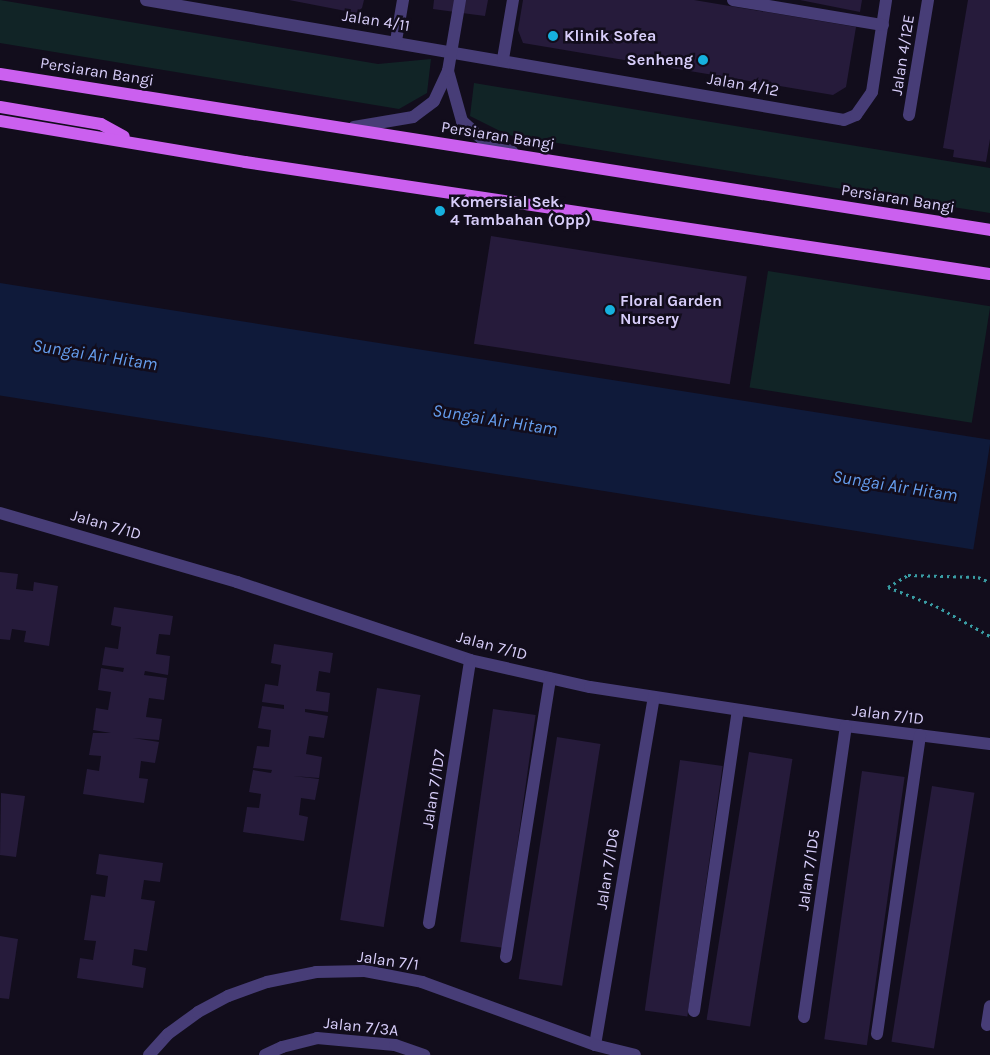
<!DOCTYPE html>
<html>
<head>
<meta charset="utf-8">
<style>
	body { margin:0 }
	#map { position:relative; width:990px; height:1055px; overflow:hidden; background:#120d1c; font-family:Karla,sans-serif }
	div>[style] { position:absolute }
	.green>* { inset:0; background:#112426; transform-origin:0 0 }
	.water>* { inset:0; background:#0f1a3a; transform-origin:0 0 }
	.building>* { inset:0; background:#261b3b; transform-origin:0 0 }
	.path>* { height:3px; margin-top:-1.5px; transform-origin:0; background:repeating-linear-gradient(90deg,#399ca3 0 2.5px,transparent 0 6.5px) }
	.minor>* { height:12px; margin:-6px; padding:0 6px; transform-origin:6px; border-radius:6px; background:#473d77 }
	.major>* { height:12px; margin:-6px; padding:0 6px; transform-origin:6px; border-radius:6px; background:#cb60ef }
	.dots>* { width:14px; height:14px; translate:-50% -50%; box-sizing:border-box; border:2px solid #120d1c; border-radius:50% }
	span { translate:-50% -50%; white-space:nowrap; text-align:center; line-height:1.15; -webkit-text-stroke:5px #120d1c; paint-order:stroke }
	.street-label { font-size:16px; color:#d8cefa }
	.poi-label { font-size:16px; color:#d8cefa; font-weight:700 }
	.left { translate:0 -50%; text-align:left }
	.right { translate:-100% -50%; text-align:right }
	.water-label { font-size:18px; color:#669ff0; font-style:italic }
</style>
</head>
<body>
<div id="map">
	<div class="green">
		<div style="clip-path:polygon(0 0,378px 64px,431px 59px,427px 93px,399px 109px,0 43px)"></div>
		<div style="clip-path:polygon(474px 83px,990px 168px,990px 213px,508px 135px,470px 116px)"></div>
		<div style="left:768px;top:271px;width:225px;height:118px;rotate:9deg"></div>
	</div>
	<div class="water">
		<div style="left:0;top:283px;width:1003px;height:111px;rotate:9deg"></div>
	</div>
	<div class="building">
		<div style="clip-path:polygon(289px 0,364px 0,362px 8px,356px 13px)"></div>
		<div style="clip-path:polygon(434px 0,457px 0,455px 12px,433px 9px)"></div>
		<div style="clip-path:polygon(465px 0,488px 0,485px 16px,462px 13px)"></div>
		<div style="clip-path:polygon(523px 0,694px 0,856px 27px,846px 87px,833px 95px,523px 43px,518px 30px)"></div>
		<div style="clip-path:polygon(800px 0,862px 0,860px 12px)"></div>
		<div style="clip-path:polygon(968px 0,990px 0,990px 139px,986px 162px,953px 157px,954px 150px,943px 148px)"></div>
		<div style="left:491px;top:236px;width:259px;height:109px;rotate:9deg"></div>
		<div style="clip-path:polygon(0 572px,18px 574px,16px 589px,33px 591px,34px 582px,58px 586px,49px 646px,24px 642px,26px 631px,12px 629px,10px 640px,0 639px)"></div>
		<div style="clip-path:polygon(114px 607px,173px 616px,170px 635px,159px 634px,156px 654px,170px 656px,168px 675px,145px 671px,144px 675px,167px 678px,164px 700px,149px 698px,146px 717px,162px 719px,159px 740px,133px 738px,159px 742px,155px 763px,141px 761px,139px 778px,148px 779px,144px 803px,83px 794px,87px 769px,99px 771px,101px 756px,89px 755px,93px 733px,111px 733px,93px 730px,96px 708px,108px 710px,111px 692px,98px 690px,101px 668px,123px 672px,124px 668px,102px 665px,105px 647px,118px 649px,121px 627px,111px 625px)"></div>
		<div style="clip-path:polygon(274px 644px,333px 653px,330px 673px,319px 671px,316px 691px,330px 693px,328px 712px,305px 709px,305px 712px,328px 716px,324px 738px,309px 736px,306px 754px,322px 757px,319px 778px,293px 776px,319px 779px,315px 800px,301px 798px,299px 815px,308px 817px,304px 841px,243px 832px,247px 807px,259px 808px,261px 794px,249px 792px,253px 770px,271px 773px,272px 770px,253px 768px,257px 746px,269px 747px,271px 730px,258px 728px,262px 706px,284px 709px,284px 705px,262px 702px,265px 684px,278px 686px,281px 665px,271px 663px)"></div>
		<div style="left:377px;top:688px;width:44px;height:235px;rotate:9deg"></div>
		<div style="left:493px;top:709px;width:43px;height:235px;rotate:8deg"></div>
		<div style="left:557px;top:737px;width:44px;height:245px;rotate:9deg"></div>
		<div style="left:749px;top:752px;width:44px;height:271px;rotate:9deg"></div>
		<div style="left:680px;top:760px;width:43px;height:253px;rotate:8deg"></div>
		<div style="left:862px;top:771px;width:43px;height:271px;rotate:8deg"></div>
		<div style="left:932px;top:786px;width:43px;height:259px;rotate:9deg"></div>
		<div style="clip-path:polygon(1px 793px,25px 796px,16px 857px,0 855px)"></div>
		<div style="clip-path:polygon(99px 854px,163px 863px,160px 882px,144px 880px,141px 899px,155px 901px,147px 951px,134px 949px,132px 965px,146px 968px,143px 988px,77px 978px,80px 958px,93px 960px,96px 941px,84px 940px,91px 895px,105px 897px,108px 876px,96px 874px)"></div>
		<div style="clip-path:polygon(0 936px,18px 939px,9px 999px,0 998px)"></div>
	</div>
	<div class="path">
		<div style="left:888px;top:587px;width:52px;rotate:21.6deg"></div>
		<div style="left:936px;top:606px;width:62px;rotate:29.1deg"></div>
		<div style="left:888px;top:587px;width:23px;rotate:-31deg"></div>
		<div style="left:908px;top:575px;width:70px;rotate:1.6deg"></div>
		<div style="left:978px;top:577px;width:13px;rotate:23deg"></div>
	</div>
	<div class="minor">
		<div style="left:146px;top:0;width:708px;rotate:9.75deg"></div>
		<div style="left:844px;top:120px;width:13px;rotate:-23deg"></div>
		<div style="left:856px;top:115px;width:28px;rotate:-55deg"></div>
		<div style="left:872px;top:92px;width:93px;rotate:-81.3deg"></div>
		<div style="left:733px;top:0;width:152px;rotate:9.5deg"></div>
		<div style="left:396px;top:41px;width:42px;rotate:-80.3deg"></div>
		<div style="left:503px;top:59px;width:60px;rotate:-80.4deg"></div>
		<div style="left:448px;top:71px;width:52px;rotate:74.4deg"></div>
		<div style="left:462px;top:121px;width:27px;rotate:42deg"></div>
		<div style="left:482px;top:139px;width:33px;rotate:23deg"></div>
		<div style="left:909px;top:115px;width:117px;rotate:-80.6deg"></div>
		<div style="left:354px;top:127px;width:60px;rotate:-9.6deg"></div>
		<div style="left:413px;top:117px;width:26px;rotate:-37deg"></div>
		<div style="left:434px;top:101px;width:33px;rotate:-65deg"></div>
		<div style="left:448px;top:71px;width:72px;rotate:-80.4deg"></div>
		<div style="left:0;top:513px;width:247px;rotate:16.2deg"></div>
		<div style="left:237px;top:582px;width:246px;rotate:18.5deg"></div>
		<div style="left:470px;top:660px;width:123px;rotate:12.7deg"></div>
		<div style="left:590px;top:687px;width:259px;rotate:8.7deg"></div>
		<div style="left:846px;top:726px;width:145px;rotate:7.1deg"></div>
		<div style="left:429px;top:923px;width:266px;rotate:-81.1deg"></div>
		<div style="left:506px;top:957px;width:282px;rotate:-81deg"></div>
		<div style="left:694px;top:1011px;width:304px;rotate:-81.7deg"></div>
		<div style="left:804px;top:1017px;width:294px;rotate:-81.8deg"></div>
		<div style="left:987px;top:1025px;width:19px;rotate:-81deg"></div>
		<div style="left:877px;top:1034px;width:302px;rotate:-81.8deg"></div>
		<div style="left:595px;top:1045px;width:353px;rotate:-80.4deg"></div>
		<div style="left:149px;top:1055px;width:28px;rotate:-48deg"></div>
		<div style="left:168px;top:1034px;width:37px;rotate:-36deg"></div>
		<div style="left:198px;top:1012px;width:34px;rotate:-28deg"></div>
		<div style="left:228px;top:996px;width:41px;rotate:-19.7deg"></div>
		<div style="left:267px;top:982px;width:50px;rotate:-11.5deg"></div>
		<div style="left:316px;top:972px;width:49px;rotate:-1.2deg"></div>
		<div style="left:365px;top:971px;width:58px;rotate:10.9deg"></div>
		<div style="left:422px;top:982px;width:184px;rotate:20deg"></div>
		<div style="left:595px;top:1045px;width:41px;rotate:14deg"></div>
		<div style="left:265px;top:1055px;width:19px;rotate:-25deg"></div>
		<div style="left:282px;top:1047px;width:36px;rotate:-14deg"></div>
		<div style="left:317px;top:1038px;width:78px;rotate:5.1deg"></div>
		<div style="left:395px;top:1045px;width:31px;rotate:19deg"></div>
	</div>
	<div class="major">
		<div style="left:0;top:74px;width:1002px;rotate:8.95deg"></div>
		<div style="left:0;top:107px;width:102px;rotate:9.6deg"></div>
		<div style="left:101px;top:124px;width:26px;rotate:29deg"></div>
		<div style="left:0;top:121px;width:248px;rotate:9.5deg"></div>
		<div style="left:245px;top:162px;width:753px;rotate:8.55deg"></div>
	</div>
	<div class="dots">
		<div style="left:553px;top:36px;background:#16b1de"></div>
		<div style="left:703px;top:60px;background:#16b1de"></div>
		<div style="left:440px;top:211px;background:#16b1de"></div>
		<div style="left:610px;top:310px;background:#16b1de"></div>
	</div>
	<div class="street-label">
		<span style="left:376px;top:21px;rotate:9deg">Jalan 4/11</span>
		<span style="left:903px;top:55px;rotate:-81deg">Jalan 4/12E</span>
		<span style="left:97px;top:72px;rotate:9deg">Persiaran Bangi</span>
		<span style="left:743px;top:85px;rotate:10deg">Jalan 4/12</span>
		<span style="left:498px;top:136px;rotate:9deg">Persiaran Bangi</span>
		<span style="left:898px;top:199px;rotate:9deg">Persiaran Bangi</span>
		<span style="left:106px;top:525px;rotate:16deg">Jalan 7/1D</span>
		<span style="left:492px;top:646px;rotate:15deg">Jalan 7/1D</span>
		<span style="left:888px;top:715px;rotate:7deg">Jalan 7/1D</span>
		<span style="left:434px;top:789px;rotate:-81deg">Jalan 7/1D7</span>
		<span style="left:608px;top:869px;rotate:-81deg">Jalan 7/1D6</span>
		<span style="left:809px;top:870px;rotate:-82deg">Jalan 7/1D5</span>
		<span style="left:388px;top:961px;rotate:8deg">Jalan 7/1</span>
		<span style="left:361px;top:1027px;rotate:6deg">Jalan 7/3A</span>
	</div>
	<div class="poi-label">
		<span class="left" style="left:564px;top:36px">Klinik Sofea</span>
		<span class="right" style="left:693px;top:60px">Senheng</span>
		<span class="left" style="left:450px;top:211px">Komersial Sek.<br>4 Tambahan (Opp)</span>
		<span class="left" style="left:620px;top:310px">Floral Garden<br>Nursery</span>
	</div>
	<div class="water-label">
		<span style="left:95px;top:355px;rotate:9deg">Sungai Air Hitam</span>
		<span style="left:495px;top:420px;rotate:9deg">Sungai Air Hitam</span>
		<span style="left:895px;top:486px;rotate:9deg">Sungai Air Hitam</span>
	</div>
</div>
</body>
</html>
